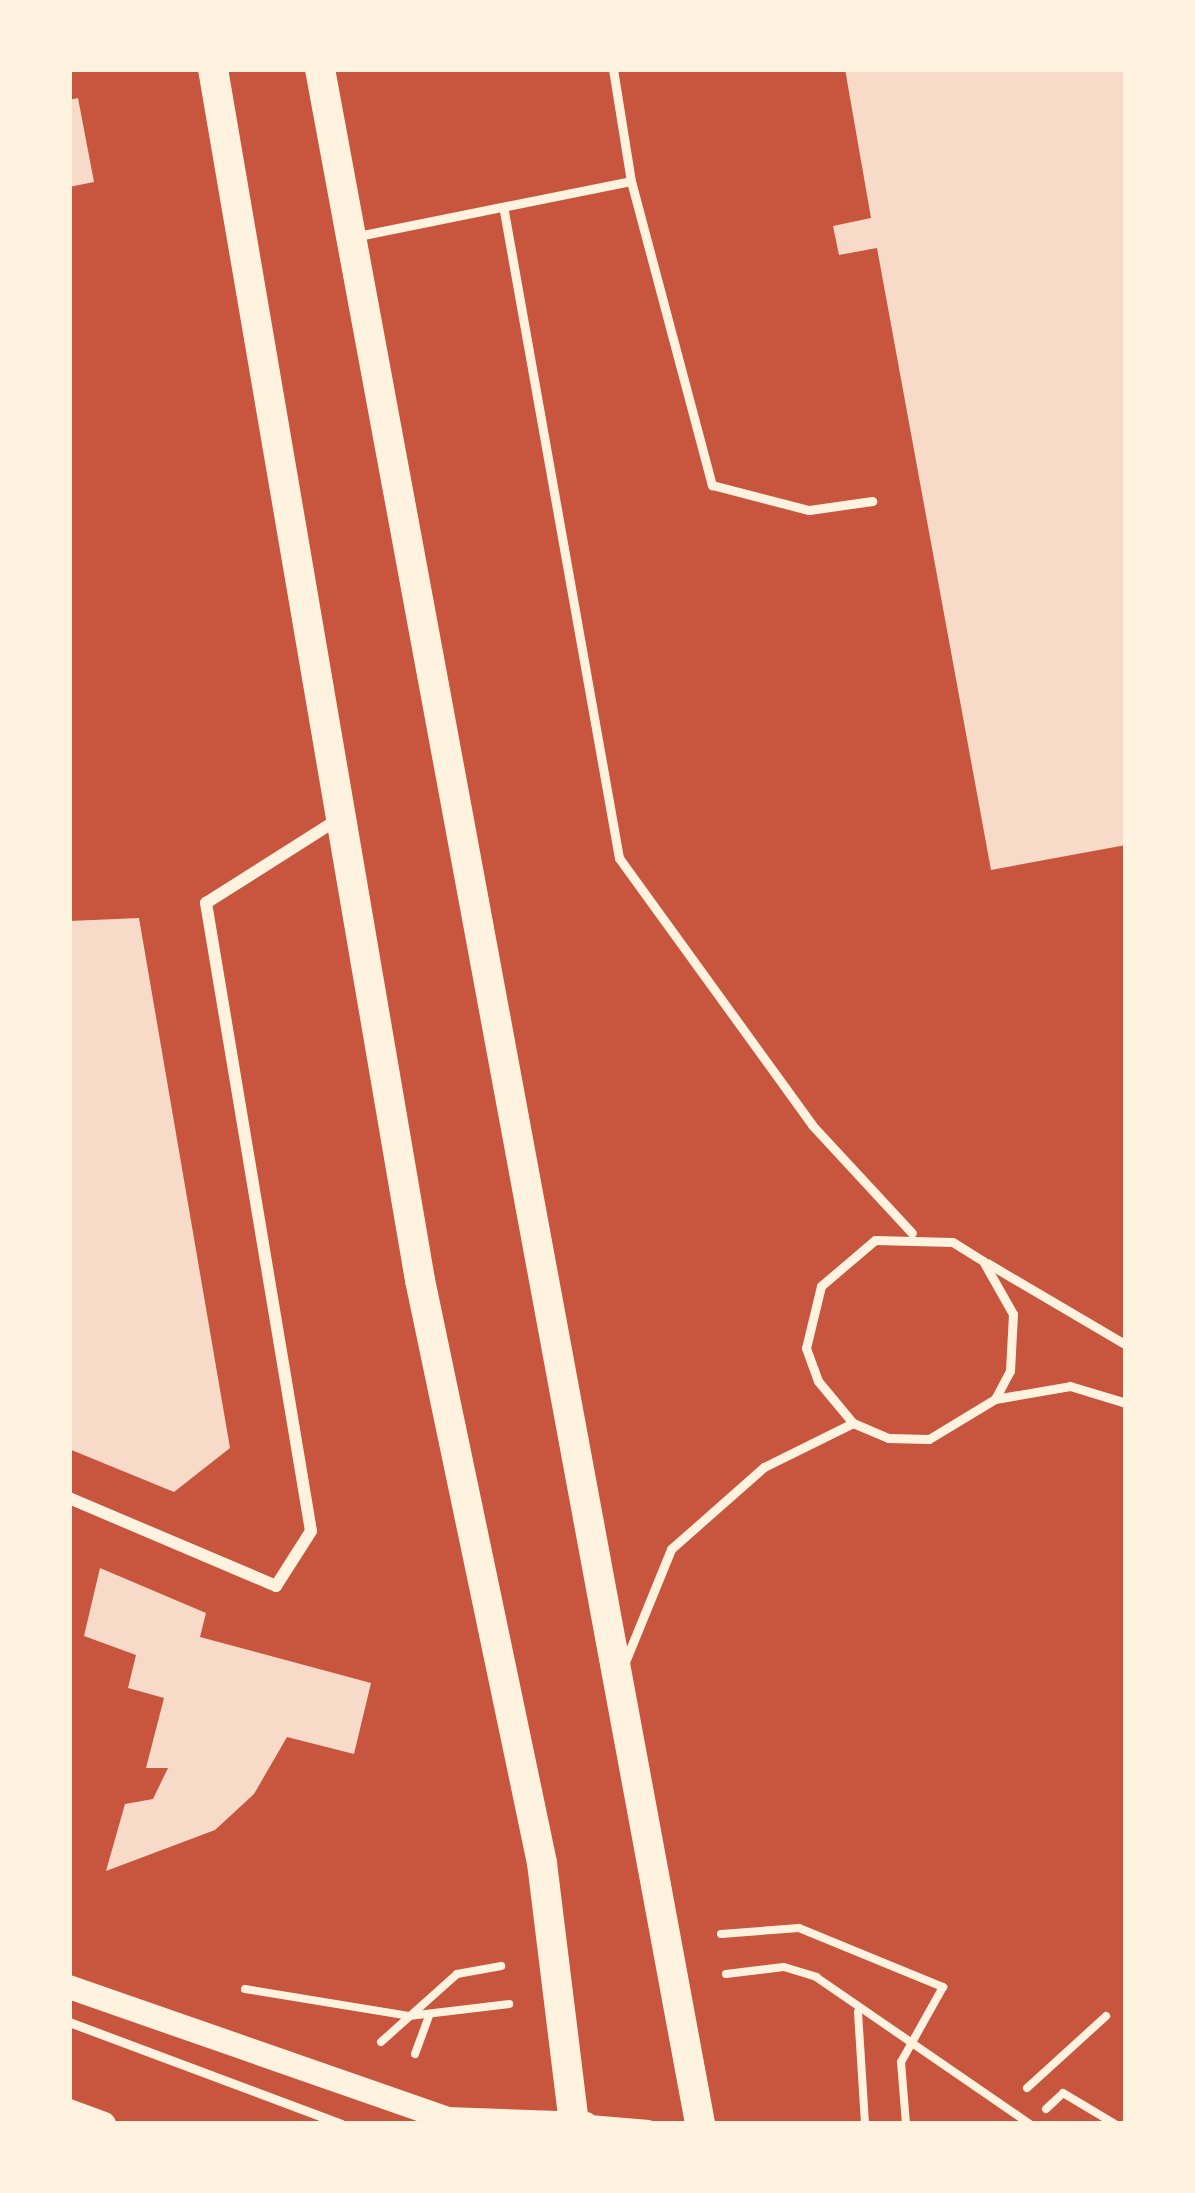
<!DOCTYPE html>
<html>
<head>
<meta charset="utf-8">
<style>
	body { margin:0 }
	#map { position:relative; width:1195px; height:2193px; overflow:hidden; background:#c8553d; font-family:Rubik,sans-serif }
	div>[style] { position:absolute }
	.building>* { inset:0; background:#f7dbc8 }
	.path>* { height:8px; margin:-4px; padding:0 4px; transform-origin:4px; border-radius:4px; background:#fff3e0 }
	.service>* { height:9px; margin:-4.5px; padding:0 4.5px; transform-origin:4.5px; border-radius:4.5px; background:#fff3e0 }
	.minor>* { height:12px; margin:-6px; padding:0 6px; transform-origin:6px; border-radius:6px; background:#fff3e0 }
	.secondary>* { height:24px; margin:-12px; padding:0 12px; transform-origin:12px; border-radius:12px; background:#fff3e0 }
	.primary>* { height:30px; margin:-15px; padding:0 15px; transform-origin:15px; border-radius:15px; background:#fff3e0 }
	span { translate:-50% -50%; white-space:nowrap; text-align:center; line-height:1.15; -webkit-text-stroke:9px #fff3e0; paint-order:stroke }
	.frame { position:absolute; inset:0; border:72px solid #fff3e0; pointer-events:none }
</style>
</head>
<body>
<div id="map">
	<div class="building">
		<div style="clip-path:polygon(845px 69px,1126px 69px,1126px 845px,991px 870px,877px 248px,839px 255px,833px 226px,871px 218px)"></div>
		<div style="clip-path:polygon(78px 98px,94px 182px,69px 187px,69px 100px)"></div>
		<div style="clip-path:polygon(139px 918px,230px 1448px,174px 1492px,69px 1449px,69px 921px)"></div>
		<div style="clip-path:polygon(100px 1568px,206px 1613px,200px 1637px,371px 1683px,354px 1754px,287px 1737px,254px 1794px,215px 1830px,106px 1871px,125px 1804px,153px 1799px,168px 1768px,146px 1768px,164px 1698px,128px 1688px,136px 1655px,84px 1636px)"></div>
	</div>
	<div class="path">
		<div style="left:721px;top:1934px;width:78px;rotate:-4.4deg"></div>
		<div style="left:799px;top:1928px;width:156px;rotate:22.3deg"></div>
		<div style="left:943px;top:1987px;width:86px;rotate:119.2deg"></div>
		<div style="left:901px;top:2062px;width:62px;rotate:85.4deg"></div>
		<div style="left:726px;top:1974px;width:58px;rotate:-6.9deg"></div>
		<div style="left:784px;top:1967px;width:34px;rotate:17deg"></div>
		<div style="left:816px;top:1977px;width:260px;rotate:34.5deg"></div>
		<div style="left:245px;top:1989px;width:166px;rotate:9.3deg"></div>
		<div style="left:409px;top:2016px;width:101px;rotate:-6.8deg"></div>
		<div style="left:858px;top:2012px;width:112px;rotate:86.4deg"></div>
		<div style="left:381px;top:2042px;width:102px;rotate:-41.8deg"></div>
		<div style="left:457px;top:1974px;width:45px;rotate:-10.3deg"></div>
		<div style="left:415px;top:2054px;width:40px;rotate:-69.8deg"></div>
		<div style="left:1027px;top:2088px;width:107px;rotate:-42.3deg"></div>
		<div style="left:1046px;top:2109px;width:23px;rotate:-43deg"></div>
		<div style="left:1063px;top:2093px;width:61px;rotate:30.8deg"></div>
	</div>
	<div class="service">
		<div style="left:613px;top:69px;width:113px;rotate:80.9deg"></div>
		<div style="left:631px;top:181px;width:315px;rotate:75.1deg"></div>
		<div style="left:712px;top:485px;width:100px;rotate:14.5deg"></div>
		<div style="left:809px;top:510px;width:64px;rotate:-8.1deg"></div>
		<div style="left:504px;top:211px;width:657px;rotate:79.92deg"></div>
		<div style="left:619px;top:858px;width:329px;rotate:54.1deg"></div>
		<div style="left:812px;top:1125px;width:147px;rotate:47.2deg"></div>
		<div style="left:358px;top:236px;width:278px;rotate:-11.4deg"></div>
		<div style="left:987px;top:1263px;width:161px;rotate:30.5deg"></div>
		<div style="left:995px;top:1399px;width:32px;rotate:-62deg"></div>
		<div style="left:1010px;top:1371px;width:57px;rotate:-87deg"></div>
		<div style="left:1013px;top:1314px;width:61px;rotate:-119.5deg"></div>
		<div style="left:983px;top:1261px;width:36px;rotate:-148deg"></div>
		<div style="left:952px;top:1242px;width:77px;rotate:-178.5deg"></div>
		<div style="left:875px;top:1240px;width:71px;rotate:139.6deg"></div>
		<div style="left:821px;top:1286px;width:64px;rotate:103.6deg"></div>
		<div style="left:806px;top:1348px;width:35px;rotate:70deg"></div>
		<div style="left:818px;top:1381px;width:55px;rotate:50.2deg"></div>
		<div style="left:853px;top:1423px;width:38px;rotate:23deg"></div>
		<div style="left:888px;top:1438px;width:41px;rotate:1.4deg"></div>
		<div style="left:929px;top:1439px;width:77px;rotate:-31.2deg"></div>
		<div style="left:995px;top:1399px;width:76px;rotate:-9.8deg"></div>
		<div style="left:1070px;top:1386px;width:59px;rotate:16.9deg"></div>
		<div style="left:625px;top:1662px;width:122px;rotate:-67.8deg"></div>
		<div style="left:671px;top:1549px;width:124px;rotate:-41.4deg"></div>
		<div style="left:764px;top:1467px;width:99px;rotate:-26.3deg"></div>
		<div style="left:69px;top:2022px;width:291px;rotate:20.5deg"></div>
		<div style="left:589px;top:2119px;width:60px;rotate:4.8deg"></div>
	</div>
	<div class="minor">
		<div style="left:69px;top:1498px;width:225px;rotate:23deg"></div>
		<div style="left:276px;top:1586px;width:65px;rotate:-57.5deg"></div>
		<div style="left:311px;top:1531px;width:637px;rotate:-99.49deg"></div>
		<div style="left:206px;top:903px;width:155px;rotate:-32.4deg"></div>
	</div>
	<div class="secondary">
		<div style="left:69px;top:1987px;width:400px;rotate:19.2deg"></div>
		<div style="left:447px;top:2119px;width:139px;rotate:2.1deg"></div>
		<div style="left:69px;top:2111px;width:37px;rotate:20deg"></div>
	</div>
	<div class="primary">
		<div style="left:213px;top:69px;width:1229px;rotate:80.3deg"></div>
		<div style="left:420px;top:1280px;width:596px;rotate:78.18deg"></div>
		<div style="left:542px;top:1863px;width:263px;rotate:83deg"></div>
		<div style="left:320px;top:69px;width:2090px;rotate:79.52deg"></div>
	</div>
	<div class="frame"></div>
</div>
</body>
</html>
